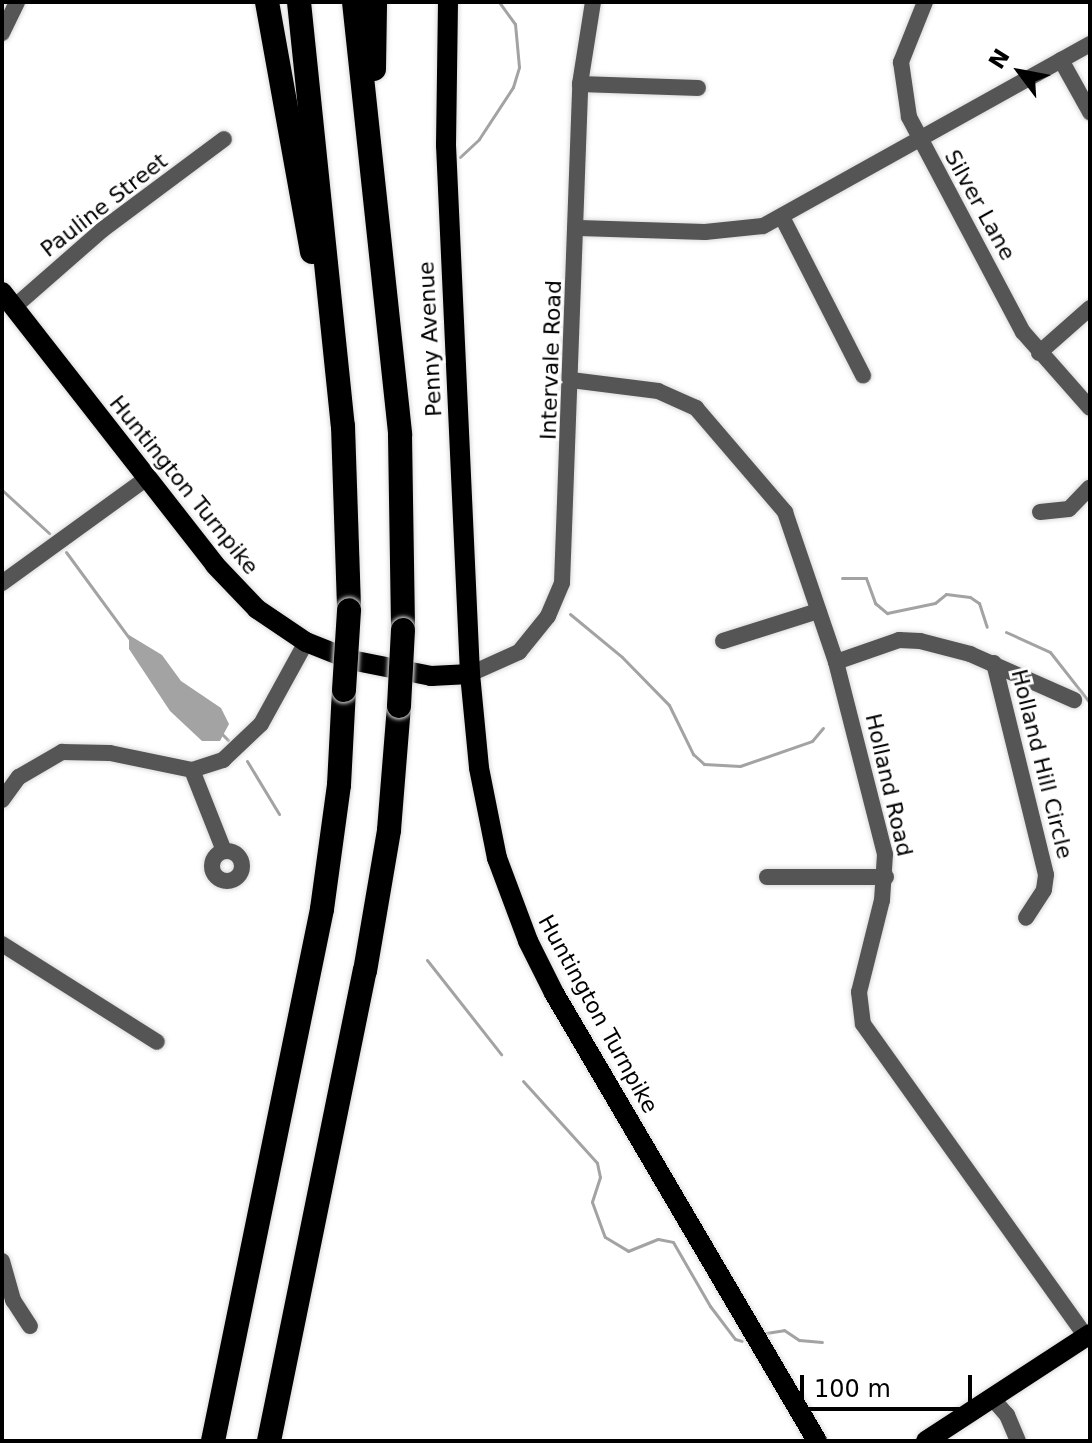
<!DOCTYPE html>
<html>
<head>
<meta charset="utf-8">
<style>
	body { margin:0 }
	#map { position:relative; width:1092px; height:1443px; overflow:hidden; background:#fff; font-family:"DejaVu Sans",sans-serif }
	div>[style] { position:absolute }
	.water>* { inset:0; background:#a3a3a3 }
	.stream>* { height:3px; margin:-1.5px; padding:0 1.5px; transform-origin:1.5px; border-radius:1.5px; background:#a3a3a3 }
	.roads { filter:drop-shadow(0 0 2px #dbdbdb) drop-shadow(0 0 2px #dbdbdb) }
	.minor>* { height:16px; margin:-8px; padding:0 8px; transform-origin:8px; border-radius:8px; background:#555 }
	.minor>.ring { margin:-8px; padding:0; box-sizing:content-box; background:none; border:16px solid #555; border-radius:50% }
	.major>* { height:20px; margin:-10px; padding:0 10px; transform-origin:10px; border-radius:10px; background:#000 }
	.highway>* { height:24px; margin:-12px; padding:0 12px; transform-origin:12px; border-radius:12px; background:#000 }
	.bridges { filter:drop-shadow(0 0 2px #dbdbdb) drop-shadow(0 0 2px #dbdbdb) }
	.highway-bridge>* { height:24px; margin:-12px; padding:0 12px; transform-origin:12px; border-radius:12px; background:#000 }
	span { translate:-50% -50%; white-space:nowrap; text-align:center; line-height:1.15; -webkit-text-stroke:6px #fff; paint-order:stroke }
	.street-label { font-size:22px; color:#000 }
	.frame { position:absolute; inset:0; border:4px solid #000; pointer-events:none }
	.north { position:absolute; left:980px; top:32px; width:80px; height:80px; -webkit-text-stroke:6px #fff; paint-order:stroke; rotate:302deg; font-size:22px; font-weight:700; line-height:32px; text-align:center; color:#000 }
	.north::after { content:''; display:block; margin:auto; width:28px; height:36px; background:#000; clip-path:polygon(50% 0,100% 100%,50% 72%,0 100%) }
	.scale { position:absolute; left:800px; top:1375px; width:172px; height:36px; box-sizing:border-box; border:4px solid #000; border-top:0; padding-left:10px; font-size:24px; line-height:28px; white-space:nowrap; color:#000; -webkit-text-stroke:6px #fff; paint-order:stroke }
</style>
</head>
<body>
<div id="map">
	<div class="water">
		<div style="clip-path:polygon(129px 635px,162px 655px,181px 681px,221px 708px,229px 724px,220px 741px,202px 741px,170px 711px,129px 649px)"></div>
	</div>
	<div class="stream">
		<div style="left:460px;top:157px;width:26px;rotate:-43deg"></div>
		<div style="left:479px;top:139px;width:62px;rotate:-56.8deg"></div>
		<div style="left:513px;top:87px;width:21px;rotate:-73deg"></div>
		<div style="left:519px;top:67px;width:43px;rotate:-95.3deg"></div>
		<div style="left:515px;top:24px;width:27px;rotate:-126deg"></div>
		<div style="left:2px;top:490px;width:64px;rotate:42.5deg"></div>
		<div style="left:66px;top:552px;width:108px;rotate:53.7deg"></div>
		<div style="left:842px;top:578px;width:24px"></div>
		<div style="left:866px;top:578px;width:27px;rotate:70deg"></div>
		<div style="left:875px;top:603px;width:16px;rotate:40deg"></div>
		<div style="left:887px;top:613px;width:49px;rotate:-11.8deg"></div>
		<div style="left:935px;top:603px;width:14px;rotate:-39deg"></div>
		<div style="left:946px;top:594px;width:24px;rotate:7deg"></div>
		<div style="left:970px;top:597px;width:11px;rotate:34deg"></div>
		<div style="left:979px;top:603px;width:25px;rotate:72deg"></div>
		<div style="left:570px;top:614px;width:67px;rotate:39.6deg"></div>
		<div style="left:622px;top:657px;width:67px;rotate:45.6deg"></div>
		<div style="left:669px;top:705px;width:55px;rotate:63.9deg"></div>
		<div style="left:693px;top:754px;width:15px;rotate:42deg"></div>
		<div style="left:704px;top:764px;width:36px;rotate:3deg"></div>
		<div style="left:740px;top:766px;width:76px;rotate:-19.1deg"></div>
		<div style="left:812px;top:741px;width:17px;rotate:-50deg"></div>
		<div style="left:1006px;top:632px;width:48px;rotate:24.4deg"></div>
		<div style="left:1050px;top:652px;width:65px;rotate:51.9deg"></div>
		<div style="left:221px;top:733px;width:10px;rotate:45deg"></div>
		<div style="left:247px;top:761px;width:62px;rotate:58.9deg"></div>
		<div style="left:427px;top:960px;width:120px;rotate:51.8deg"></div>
		<div style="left:523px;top:1081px;width:110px;rotate:47.9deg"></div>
		<div style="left:597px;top:1163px;width:14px;rotate:78deg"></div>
		<div style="left:600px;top:1177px;width:26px;rotate:108deg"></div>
		<div style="left:592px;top:1202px;width:37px;rotate:70deg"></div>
		<div style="left:605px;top:1237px;width:27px;rotate:31deg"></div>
		<div style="left:628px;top:1251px;width:32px;rotate:-22deg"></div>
		<div style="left:658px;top:1239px;width:15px;rotate:11deg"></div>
		<div style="left:673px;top:1242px;width:74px;rotate:60deg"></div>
		<div style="left:710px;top:1306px;width:41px;rotate:52.9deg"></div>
		<div style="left:735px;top:1339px;width:7px;rotate:16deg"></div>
		<div style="left:766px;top:1333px;width:18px;rotate:-9deg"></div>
		<div style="left:784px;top:1330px;width:18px;rotate:34deg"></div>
		<div style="left:799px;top:1340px;width:23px;rotate:5deg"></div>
	</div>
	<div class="roads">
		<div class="minor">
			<div style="left:925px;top:2px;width:65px;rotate:111.8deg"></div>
			<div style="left:901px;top:62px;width:56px;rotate:81.7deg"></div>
			<div style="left:909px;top:117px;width:243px;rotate:62.1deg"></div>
			<div style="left:1023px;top:332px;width:101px;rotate:48.6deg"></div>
			<div style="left:2px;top:33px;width:34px;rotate:-64deg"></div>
			<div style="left:1061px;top:60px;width:60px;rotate:60.9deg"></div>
			<div style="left:580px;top:84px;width:118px;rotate:1.9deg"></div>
			<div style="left:782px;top:217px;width:178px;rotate:62.9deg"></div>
			<div style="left:579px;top:228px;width:126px;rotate:1.8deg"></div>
			<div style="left:705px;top:232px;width:58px;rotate:-5.9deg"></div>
			<div style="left:763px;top:226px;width:374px;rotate:-29.1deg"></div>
			<div style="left:13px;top:308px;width:118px;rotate:-41.2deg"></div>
			<div style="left:102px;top:230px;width:152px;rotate:-36.7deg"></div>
			<div style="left:1039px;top:353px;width:68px;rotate:-41.4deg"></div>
			<div style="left:571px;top:380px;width:88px;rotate:7.2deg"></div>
			<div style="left:658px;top:391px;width:42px;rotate:24.1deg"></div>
			<div style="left:696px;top:408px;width:137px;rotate:49.4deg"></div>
			<div style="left:785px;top:512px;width:158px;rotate:71.2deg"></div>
			<div style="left:836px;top:662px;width:198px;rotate:75.7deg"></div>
			<div style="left:885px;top:854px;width:46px;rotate:93.7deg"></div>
			<div style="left:882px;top:900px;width:95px;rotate:104deg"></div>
			<div style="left:859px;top:992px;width:32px;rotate:83deg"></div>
			<div style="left:863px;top:1024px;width:384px;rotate:54.5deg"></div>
			<div style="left:1040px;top:512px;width:29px;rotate:-6deg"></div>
			<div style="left:1069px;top:509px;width:30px;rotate:-46deg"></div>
			<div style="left:2px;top:583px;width:179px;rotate:-35.9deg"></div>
			<div style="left:723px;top:641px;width:100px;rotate:-17.5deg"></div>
			<div style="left:836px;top:662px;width:67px;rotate:-19.2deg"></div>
			<div style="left:899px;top:640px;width:21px;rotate:3deg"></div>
			<div style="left:920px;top:641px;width:52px;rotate:14.6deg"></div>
			<div style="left:970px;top:654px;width:114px;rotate:23.9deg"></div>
			<div style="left:994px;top:663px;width:218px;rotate:76.2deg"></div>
			<div style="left:1046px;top:875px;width:15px;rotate:98deg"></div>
			<div style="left:1044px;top:890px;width:33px;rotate:123deg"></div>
			<div style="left:470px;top:674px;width:54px;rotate:-24.2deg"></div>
			<div style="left:519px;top:652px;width:46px;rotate:-51.1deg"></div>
			<div style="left:548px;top:616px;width:36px;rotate:-67deg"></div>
			<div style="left:562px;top:583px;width:499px;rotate:-87.9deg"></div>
			<div style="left:580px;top:84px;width:83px;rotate:-81deg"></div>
			<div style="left:192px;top:770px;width:87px;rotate:68.4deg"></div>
			<div style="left:2px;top:800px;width:29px;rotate:-54deg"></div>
			<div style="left:19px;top:777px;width:50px;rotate:-30.2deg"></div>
			<div style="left:62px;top:752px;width:48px;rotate:1.2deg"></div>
			<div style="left:110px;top:753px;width:84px;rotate:11.7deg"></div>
			<div style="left:192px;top:770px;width:33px;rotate:-18deg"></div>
			<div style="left:223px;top:760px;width:52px;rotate:-43.5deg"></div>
			<div style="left:261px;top:724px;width:94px;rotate:-61.2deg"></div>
			<div class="ring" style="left:212px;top:851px;width:14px;height:14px"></div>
			<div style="left:767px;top:877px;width:119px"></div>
			<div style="left:2px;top:944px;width:183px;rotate:32.3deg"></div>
			<div style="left:2px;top:1261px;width:41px;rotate:74.2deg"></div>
			<div style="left:13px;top:1300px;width:31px;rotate:57deg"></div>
			<div style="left:992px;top:1398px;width:23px;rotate:49deg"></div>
			<div style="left:1007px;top:1415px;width:28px;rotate:67deg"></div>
		</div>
		<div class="major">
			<div style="left:448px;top:2px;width:143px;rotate:90.8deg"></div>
			<div style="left:446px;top:145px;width:530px;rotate:87.4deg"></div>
			<div style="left:470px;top:674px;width:94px;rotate:84.5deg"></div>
			<div style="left:479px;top:768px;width:92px;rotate:78.7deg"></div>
			<div style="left:497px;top:858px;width:89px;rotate:69.5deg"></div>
			<div style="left:528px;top:941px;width:58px;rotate:63.4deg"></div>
			<div style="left:554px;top:993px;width:519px;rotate:59.58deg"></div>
			<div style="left:2px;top:292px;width:346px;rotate:52deg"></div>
			<div style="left:215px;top:565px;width:61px;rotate:46.3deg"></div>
			<div style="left:257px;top:609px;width:59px;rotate:34deg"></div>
			<div style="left:306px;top:642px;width:48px;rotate:21.8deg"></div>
			<div style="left:351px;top:660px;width:82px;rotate:11.3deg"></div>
			<div style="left:431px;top:676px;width:39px;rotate:-3deg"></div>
			<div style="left:926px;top:1441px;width:196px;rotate:-33.1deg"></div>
		</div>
		<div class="highway">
			<div style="left:267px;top:2px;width:254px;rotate:79.8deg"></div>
			<div style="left:299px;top:2px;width:426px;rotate:84.1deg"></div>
			<div style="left:343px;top:426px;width:184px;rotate:88.1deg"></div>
			<div style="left:354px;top:2px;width:435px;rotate:83.9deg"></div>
			<div style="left:400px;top:435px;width:195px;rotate:89.1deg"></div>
			<div style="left:374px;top:69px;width:67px;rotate:-89.1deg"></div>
			<div style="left:213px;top:1441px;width:543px;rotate:-78.42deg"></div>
			<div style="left:322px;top:909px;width:125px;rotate:-82.2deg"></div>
			<div style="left:339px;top:785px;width:95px;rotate:-87deg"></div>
			<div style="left:269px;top:1441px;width:480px;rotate:-78.5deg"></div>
			<div style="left:365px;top:971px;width:143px;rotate:-80.3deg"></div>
			<div style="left:389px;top:830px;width:124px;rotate:-85.4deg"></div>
		</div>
	</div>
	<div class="bridges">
		<div class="highway-bridge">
			<div style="left:344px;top:690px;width:80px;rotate:-86.4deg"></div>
			<div style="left:399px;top:706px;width:76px;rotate:-87deg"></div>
		</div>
	</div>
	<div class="street-label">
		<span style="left:104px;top:205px;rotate:-38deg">Pauline Street</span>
		<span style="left:980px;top:205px;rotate:61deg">Silver Lane</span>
		<span style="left:430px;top:339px;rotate:-93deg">Penny Avenue</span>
		<span style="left:551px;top:360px;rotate:-88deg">Intervale Road</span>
		<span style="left:184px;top:485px;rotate:51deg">Huntington Turnpike</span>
		<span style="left:1042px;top:764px;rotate:76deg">Holland Hill Circle</span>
		<span style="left:889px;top:785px;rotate:77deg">Holland Road</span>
		<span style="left:598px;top:1014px;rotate:61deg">Huntington Turnpike</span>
	</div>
	<div class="frame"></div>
	<div class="north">N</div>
	<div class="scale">100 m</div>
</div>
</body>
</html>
